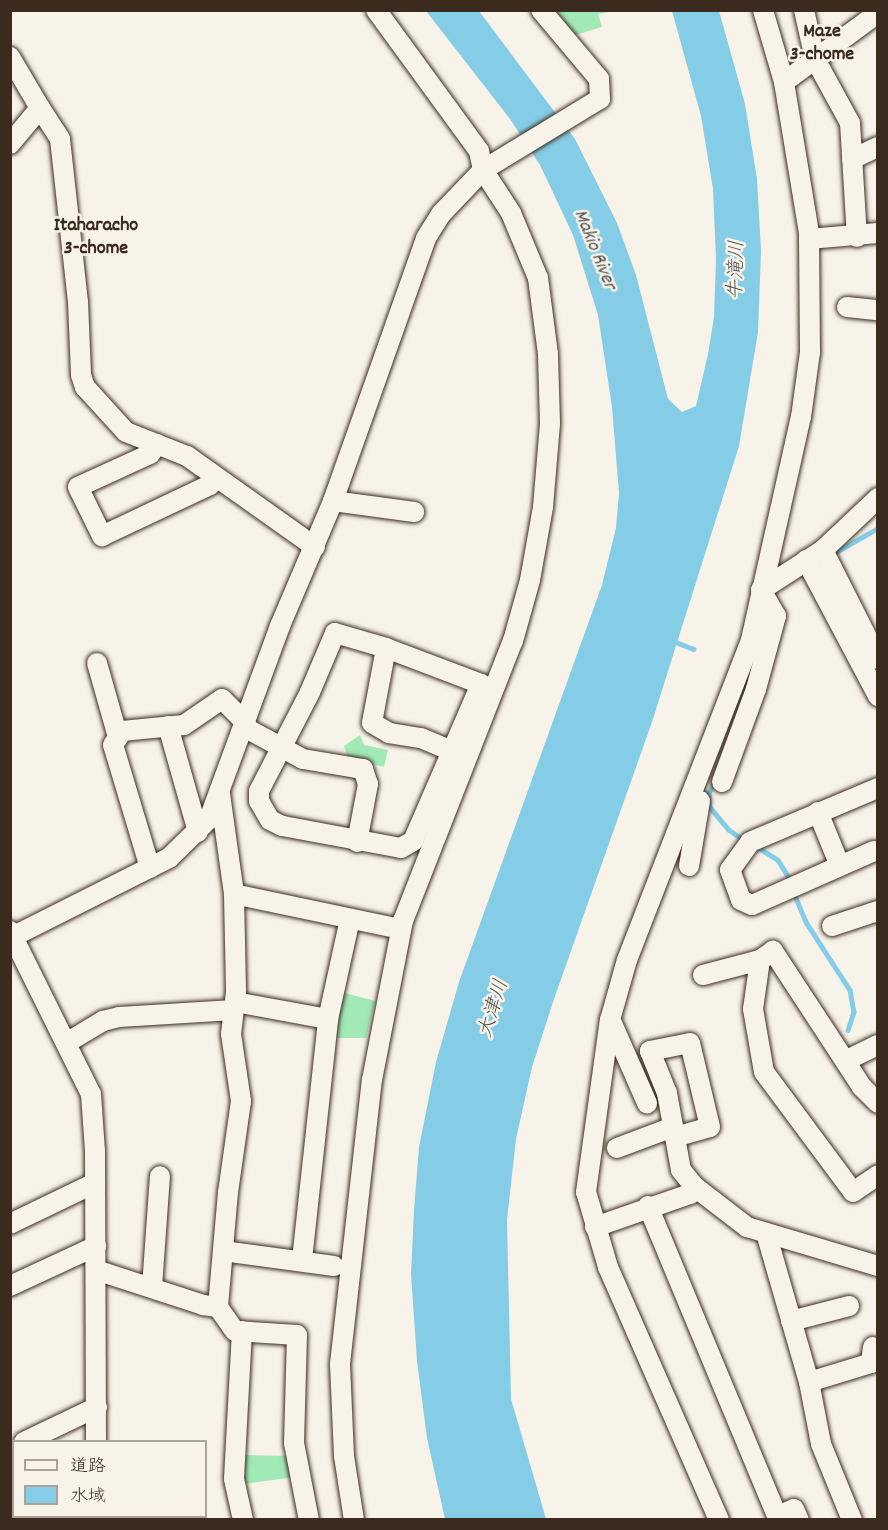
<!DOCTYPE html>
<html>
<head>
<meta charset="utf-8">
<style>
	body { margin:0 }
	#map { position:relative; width:888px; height:1530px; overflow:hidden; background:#f7f3e8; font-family:Dekko,"Klee One",sans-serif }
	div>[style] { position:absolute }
	.green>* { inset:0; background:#a1eab8 }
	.water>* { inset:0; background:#85cde6 }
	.stream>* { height:4.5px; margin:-2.25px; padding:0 2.25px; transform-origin:2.25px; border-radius:2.25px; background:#85cde6 }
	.roads { filter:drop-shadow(0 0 2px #3b2a1e) drop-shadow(0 0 2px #3b2a1e) }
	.minor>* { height:20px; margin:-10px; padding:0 10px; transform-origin:10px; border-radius:10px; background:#f7f3e8 }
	span { translate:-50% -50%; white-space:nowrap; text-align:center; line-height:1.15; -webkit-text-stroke:5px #f7f3e8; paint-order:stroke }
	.neighbourhood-label { font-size:20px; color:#3b2a1e; font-weight:700 }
	.water-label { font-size:20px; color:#4e5350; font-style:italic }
	.frame { position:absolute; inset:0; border:12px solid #3b2a1e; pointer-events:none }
	.legend { position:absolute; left:12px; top:1440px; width:195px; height:78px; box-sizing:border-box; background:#f7f3e8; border:2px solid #aca397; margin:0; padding:8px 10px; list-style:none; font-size:18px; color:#3b2a1e }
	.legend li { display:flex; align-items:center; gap:12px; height:30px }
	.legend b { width:30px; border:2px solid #aca397 }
</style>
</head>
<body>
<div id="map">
	<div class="green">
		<div style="clip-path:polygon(556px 11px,615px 11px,598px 14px,602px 27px,575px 35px)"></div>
		<div style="clip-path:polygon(360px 735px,364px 745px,388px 750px,384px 767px,348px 758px,344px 746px)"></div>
		<div style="clip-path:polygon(341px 992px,375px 1001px,366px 1038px,336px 1038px)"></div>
		<div style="clip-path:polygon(243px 1455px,292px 1456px,295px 1477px,243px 1484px)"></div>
	</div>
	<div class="water">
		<div style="clip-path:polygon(426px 11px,479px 11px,575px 139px,617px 223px,636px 275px,668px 399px,682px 412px,696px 406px,708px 354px,714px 317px,716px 259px,713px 189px,701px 116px,672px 11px,719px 11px,745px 104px,757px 179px,761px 251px,758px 332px,739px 446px,652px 722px,554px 999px,532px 1067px,516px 1139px,507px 1220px,511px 1399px,546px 1519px,445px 1519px,427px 1438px,417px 1361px,411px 1274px,414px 1210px,419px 1147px,436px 1062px,459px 982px,602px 585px,616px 528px,619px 493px,612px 407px,598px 315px,573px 235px,540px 165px,510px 119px)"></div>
	</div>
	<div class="stream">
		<div style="left:836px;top:552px;width:48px;rotate:-29.7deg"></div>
		<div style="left:673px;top:641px;width:22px;rotate:21deg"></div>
		<div style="left:746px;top:689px;width:28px;rotate:-77deg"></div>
		<div style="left:715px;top:782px;width:13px;rotate:119deg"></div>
		<div style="left:709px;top:793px;width:13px;rotate:90deg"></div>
		<div style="left:709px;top:806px;width:30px;rotate:50deg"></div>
		<div style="left:728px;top:829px;width:19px;rotate:35deg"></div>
		<div style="left:759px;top:848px;width:22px;rotate:32deg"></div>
		<div style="left:778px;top:860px;width:22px;rotate:58deg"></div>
		<div style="left:793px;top:891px;width:34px;rotate:67deg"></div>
		<div style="left:806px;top:922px;width:81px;rotate:57.1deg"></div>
		<div style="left:850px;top:990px;width:22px;rotate:80deg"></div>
		<div style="left:854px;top:1012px;width:19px;rotate:108deg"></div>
	</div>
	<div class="roads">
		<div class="minor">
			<div style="left:804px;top:10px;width:50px;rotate:77.3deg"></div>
			<div style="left:815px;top:59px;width:73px;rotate:61.3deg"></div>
			<div style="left:850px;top:123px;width:114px;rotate:86.5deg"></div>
			<div style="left:10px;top:57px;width:59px;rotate:59.5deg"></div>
			<div style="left:40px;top:108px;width:47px;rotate:129.8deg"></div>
			<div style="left:784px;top:82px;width:117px;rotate:-36.3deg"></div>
			<div style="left:40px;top:108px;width:37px;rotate:57deg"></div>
			<div style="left:60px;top:139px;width:164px;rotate:83.7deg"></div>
			<div style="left:78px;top:302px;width:73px;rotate:87.6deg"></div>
			<div style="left:81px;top:375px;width:13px;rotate:72deg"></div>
			<div style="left:85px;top:387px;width:61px;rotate:47.7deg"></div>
			<div style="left:126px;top:432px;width:66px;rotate:21.5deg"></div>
			<div style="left:187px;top:456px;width:157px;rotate:35.4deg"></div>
			<div style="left:852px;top:159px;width:29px;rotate:-25deg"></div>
			<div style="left:809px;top:239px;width:69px;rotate:-5deg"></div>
			<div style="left:847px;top:307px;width:31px;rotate:6deg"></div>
			<div style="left:157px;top:444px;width:12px;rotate:125deg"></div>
			<div style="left:150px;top:454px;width:79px;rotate:155.4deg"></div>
			<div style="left:78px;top:487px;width:55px;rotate:63.9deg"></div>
			<div style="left:102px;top:536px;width:119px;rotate:-25.3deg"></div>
			<div style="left:210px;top:485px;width:10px;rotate:-53deg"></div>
			<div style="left:333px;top:501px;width:82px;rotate:7.7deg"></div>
			<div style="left:823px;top:550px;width:122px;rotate:63.2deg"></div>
			<div style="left:806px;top:560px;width:154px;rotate:62.1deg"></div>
			<div style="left:335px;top:633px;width:53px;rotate:16.4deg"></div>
			<div style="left:386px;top:648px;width:102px;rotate:20.8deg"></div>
			<div style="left:481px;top:684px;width:171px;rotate:113.4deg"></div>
			<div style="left:413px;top:841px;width:14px;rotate:150deg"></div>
			<div style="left:401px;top:848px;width:121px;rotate:-169.5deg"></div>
			<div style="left:282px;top:826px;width:13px;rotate:-153deg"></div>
			<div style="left:270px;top:820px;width:22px;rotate:-120deg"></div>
			<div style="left:259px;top:801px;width:10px;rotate:-90deg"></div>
			<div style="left:259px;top:791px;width:111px;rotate:-62.7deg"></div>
			<div style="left:310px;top:692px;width:64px;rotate:-67deg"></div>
			<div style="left:386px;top:648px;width:76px;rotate:100.6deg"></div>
			<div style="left:372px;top:723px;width:20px;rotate:30deg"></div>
			<div style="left:389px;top:733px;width:32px;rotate:9deg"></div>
			<div style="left:421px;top:738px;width:36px;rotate:23deg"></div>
			<div style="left:97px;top:663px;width:77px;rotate:74.2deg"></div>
			<div style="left:168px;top:726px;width:110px;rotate:74.2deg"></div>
			<div style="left:244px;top:727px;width:67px;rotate:28.5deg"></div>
			<div style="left:303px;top:759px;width:61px;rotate:9.5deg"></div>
			<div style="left:363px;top:769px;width:16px;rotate:72deg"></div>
			<div style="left:368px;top:784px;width:59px;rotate:100.7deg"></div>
			<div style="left:722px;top:782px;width:99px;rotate:-69.9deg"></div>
			<div style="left:756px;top:689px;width:76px;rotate:-74.7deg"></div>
			<div style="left:776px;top:616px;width:30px;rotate:-120deg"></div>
			<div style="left:761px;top:590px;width:74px;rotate:-32.8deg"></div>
			<div style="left:823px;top:550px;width:76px;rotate:-43.4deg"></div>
			<div style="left:220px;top:794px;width:101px;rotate:82deg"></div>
			<div style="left:234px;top:894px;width:98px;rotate:88.8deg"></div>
			<div style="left:236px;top:992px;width:42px;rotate:96.8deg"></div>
			<div style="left:231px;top:1034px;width:68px;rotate:81.5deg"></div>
			<div style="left:241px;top:1101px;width:92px;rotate:98.1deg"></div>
			<div style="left:228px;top:1192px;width:115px;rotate:95deg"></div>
			<div style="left:218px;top:1307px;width:29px;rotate:55deg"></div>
			<div style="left:235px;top:1331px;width:62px;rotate:3.7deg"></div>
			<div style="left:297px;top:1335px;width:108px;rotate:91.6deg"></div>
			<div style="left:294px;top:1443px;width:78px;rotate:79deg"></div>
			<div style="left:818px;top:812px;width:58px;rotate:67.8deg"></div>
			<div style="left:874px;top:851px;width:133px;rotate:156.1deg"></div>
			<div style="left:752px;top:905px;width:12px;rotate:-156deg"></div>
			<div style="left:741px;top:900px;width:32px;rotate:-110deg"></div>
			<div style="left:730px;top:870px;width:34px;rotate:-54deg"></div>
			<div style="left:750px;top:842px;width:139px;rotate:-22.9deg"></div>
			<div style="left:689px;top:866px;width:66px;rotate:-80.4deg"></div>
			<div style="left:150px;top:868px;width:128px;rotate:-106.7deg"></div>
			<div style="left:113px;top:745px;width:17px;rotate:-57deg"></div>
			<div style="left:122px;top:731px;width:62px;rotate:-5.5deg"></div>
			<div style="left:184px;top:725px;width:46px;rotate:-34.4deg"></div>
			<div style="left:222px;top:699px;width:34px;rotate:45deg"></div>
			<div style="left:234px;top:894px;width:160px;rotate:11.9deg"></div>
			<div style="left:832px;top:926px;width:48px;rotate:-18.1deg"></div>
			<div style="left:10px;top:931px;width:182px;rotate:63.6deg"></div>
			<div style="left:91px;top:1094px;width:57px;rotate:86deg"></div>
			<div style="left:95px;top:1151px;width:291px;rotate:89.8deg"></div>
			<div style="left:10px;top:938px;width:178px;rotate:-26.7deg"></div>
			<div style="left:169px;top:858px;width:56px;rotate:-44.3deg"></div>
			<div style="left:209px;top:819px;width:206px;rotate:-69.8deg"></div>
			<div style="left:280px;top:626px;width:136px;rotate:-67deg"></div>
			<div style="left:333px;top:501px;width:279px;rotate:-70.5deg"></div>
			<div style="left:426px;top:238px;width:28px;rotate:-58deg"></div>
			<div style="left:441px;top:214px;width:61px;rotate:-46.3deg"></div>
			<div style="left:483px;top:170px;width:137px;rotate:-31.3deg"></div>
			<div style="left:600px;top:99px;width:20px;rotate:-93deg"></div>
			<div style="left:599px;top:79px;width:90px;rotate:-130deg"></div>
			<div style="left:703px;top:975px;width:59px;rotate:-14.7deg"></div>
			<div style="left:235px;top:1002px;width:95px;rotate:10.4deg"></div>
			<div style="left:611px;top:1021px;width:90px;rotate:66.3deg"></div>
			<div style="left:68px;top:1042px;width:41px;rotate:-31deg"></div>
			<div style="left:103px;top:1021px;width:16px;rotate:-14deg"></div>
			<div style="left:119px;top:1017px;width:115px;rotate:-3.5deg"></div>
			<div style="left:847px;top:1060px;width:34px;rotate:-26deg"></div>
			<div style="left:878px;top:1103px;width:23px;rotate:-135deg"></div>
			<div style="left:862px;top:1087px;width:163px;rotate:-123.2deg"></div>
			<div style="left:773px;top:951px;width:16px;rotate:145deg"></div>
			<div style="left:760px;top:960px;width:49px;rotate:98.1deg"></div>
			<div style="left:753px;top:1009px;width:64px;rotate:80.1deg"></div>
			<div style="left:764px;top:1072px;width:149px;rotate:53.4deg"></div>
			<div style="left:853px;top:1192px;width:30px;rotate:-34deg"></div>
			<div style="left:675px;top:1137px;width:36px;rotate:-16deg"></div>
			<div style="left:710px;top:1127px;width:86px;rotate:-103.4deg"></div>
			<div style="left:690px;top:1043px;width:41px;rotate:168.7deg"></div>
			<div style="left:650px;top:1051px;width:45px;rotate:68deg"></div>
			<div style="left:667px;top:1093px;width:78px;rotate:79.7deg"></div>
			<div style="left:681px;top:1170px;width:22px;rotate:51deg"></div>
			<div style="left:695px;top:1187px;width:66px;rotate:37.6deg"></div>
			<div style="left:747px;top:1227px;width:137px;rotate:16.6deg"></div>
			<div style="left:617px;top:1148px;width:60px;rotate:-20.6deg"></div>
			<div style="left:648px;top:1206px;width:336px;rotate:67.4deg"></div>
			<div style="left:777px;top:1516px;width:18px;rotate:-22deg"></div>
			<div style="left:794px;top:1509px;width:12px;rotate:66deg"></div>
			<div style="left:10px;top:1224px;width:94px;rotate:-25.8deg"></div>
			<div style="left:595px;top:1227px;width:101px;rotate:-19.2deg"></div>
			<div style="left:690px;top:1194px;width:9px;rotate:-54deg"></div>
			<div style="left:766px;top:1233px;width:155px;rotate:73.9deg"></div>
			<div style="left:809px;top:1382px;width:63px;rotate:79deg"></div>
			<div style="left:821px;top:1444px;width:82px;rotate:67.8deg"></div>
			<div style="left:223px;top:1251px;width:112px;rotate:7.7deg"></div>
			<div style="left:302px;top:1260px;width:242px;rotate:-83.8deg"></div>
			<div style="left:328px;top:1019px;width:102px;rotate:-77.6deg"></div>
			<div style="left:96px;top:1270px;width:113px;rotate:18.1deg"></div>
			<div style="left:203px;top:1305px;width:15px;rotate:8deg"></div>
			<div style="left:10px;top:1286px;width:95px;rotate:-24.9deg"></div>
			<div style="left:152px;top:1287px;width:111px;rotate:-85.9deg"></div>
			<div style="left:791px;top:1321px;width:60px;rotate:-14.5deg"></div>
			<div style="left:242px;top:1331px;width:148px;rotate:93.1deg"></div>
			<div style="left:234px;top:1479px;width:42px;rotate:77.6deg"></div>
			<div style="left:809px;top:1382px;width:65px;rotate:-17deg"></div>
			<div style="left:871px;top:1363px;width:16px;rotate:-83deg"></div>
			<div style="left:24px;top:1442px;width:81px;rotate:-25.6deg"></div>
			<div style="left:165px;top:1516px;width:4px;rotate:90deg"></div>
			<div style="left:93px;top:1520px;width:4px;rotate:-76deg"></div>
			<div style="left:354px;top:1520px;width:65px;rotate:-98.9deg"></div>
			<div style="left:344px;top:1456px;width:92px;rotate:-92.5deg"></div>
			<div style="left:340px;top:1364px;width:286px;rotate:-83.6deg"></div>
			<div style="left:372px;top:1080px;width:162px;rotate:-79deg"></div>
			<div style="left:403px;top:921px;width:301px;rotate:-68.6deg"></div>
			<div style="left:513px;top:641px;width:63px;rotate:-74.4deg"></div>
			<div style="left:530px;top:580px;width:74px;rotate:-79.9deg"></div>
			<div style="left:543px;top:507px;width:84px;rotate:-85.2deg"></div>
			<div style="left:550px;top:423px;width:69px;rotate:-91.7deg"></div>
			<div style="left:548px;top:354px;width:77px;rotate:-97.5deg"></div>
			<div style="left:538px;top:278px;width:70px;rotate:-112.6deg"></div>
			<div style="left:511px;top:213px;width:51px;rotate:-123.1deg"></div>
			<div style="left:483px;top:170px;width:19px;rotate:-102deg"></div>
			<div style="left:479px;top:151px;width:175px;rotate:-126.1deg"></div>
			<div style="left:719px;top:1520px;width:276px;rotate:-113.7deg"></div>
			<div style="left:608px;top:1267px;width:78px;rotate:-106.3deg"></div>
			<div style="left:586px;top:1192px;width:174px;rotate:-82.1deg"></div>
			<div style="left:610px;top:1020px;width:62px;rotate:-74.2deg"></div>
			<div style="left:627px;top:960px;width:343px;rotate:-68.8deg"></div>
			<div style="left:751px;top:640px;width:229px;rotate:-77.4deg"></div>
			<div style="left:801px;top:417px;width:66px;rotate:-82.1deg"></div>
			<div style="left:810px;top:352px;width:119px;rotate:-90.5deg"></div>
			<div style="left:809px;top:233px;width:153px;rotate:-99.4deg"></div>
			<div style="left:784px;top:82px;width:75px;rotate:-106.3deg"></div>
		</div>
	</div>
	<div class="neighbourhood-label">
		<span style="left:822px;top:44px">Maze<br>3-chome</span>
		<span style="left:96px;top:238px">Itaharacho<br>3-chome</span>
	</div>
	<div class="water-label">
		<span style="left:594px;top:250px;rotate:68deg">Makio River</span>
		<span style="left:738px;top:270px;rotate:-88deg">牛滝川</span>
		<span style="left:495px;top:1009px;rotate:-73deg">大津川</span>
	</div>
	<div class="frame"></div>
	<ul class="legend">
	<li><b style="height:8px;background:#f7f3e8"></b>道路</li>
	<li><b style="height:16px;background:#85cde6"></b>水域</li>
	</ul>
</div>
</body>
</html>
